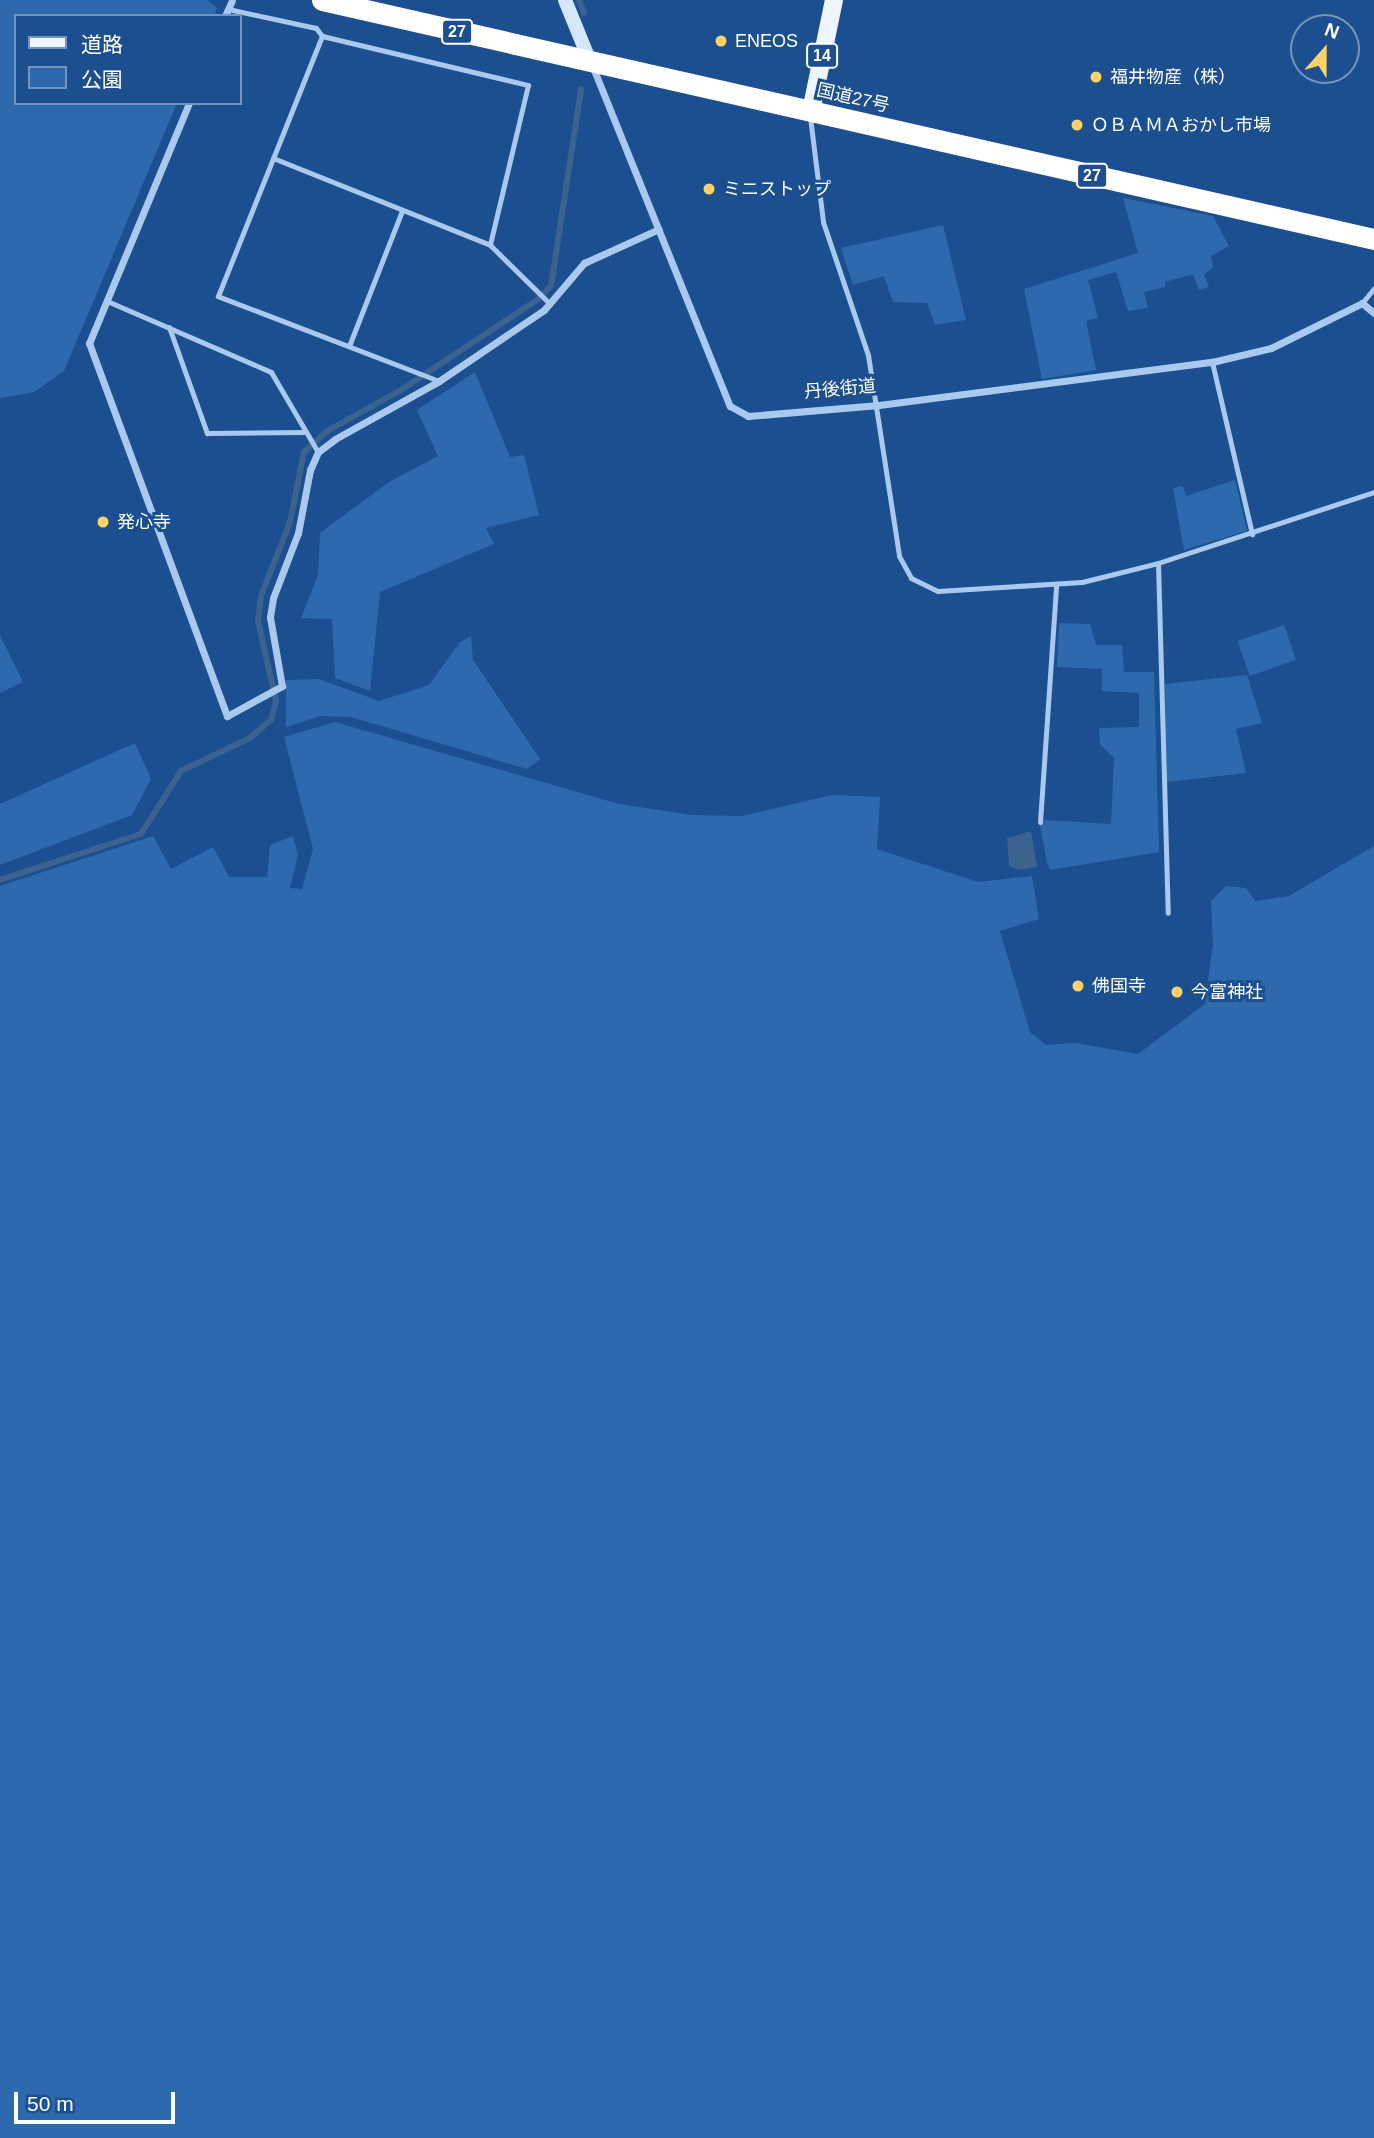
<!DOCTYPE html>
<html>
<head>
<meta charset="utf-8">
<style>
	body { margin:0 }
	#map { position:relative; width:1374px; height:2138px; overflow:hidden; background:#1b4f8f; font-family:Helvetica,"Noto Sans JP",sans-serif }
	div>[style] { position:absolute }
	.green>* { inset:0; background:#2e69ad; transform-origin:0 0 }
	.water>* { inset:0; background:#3c6290 }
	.stream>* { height:6px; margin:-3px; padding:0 3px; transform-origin:3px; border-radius:3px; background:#3c6290 }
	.lane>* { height:5px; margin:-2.5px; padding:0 2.5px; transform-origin:2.5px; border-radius:2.5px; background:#a9c9ee }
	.street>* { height:7px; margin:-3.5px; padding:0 3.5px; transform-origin:3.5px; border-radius:3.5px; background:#a9c9ee }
	.secondary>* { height:14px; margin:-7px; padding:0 7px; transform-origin:7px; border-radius:7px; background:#d6e6fa }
	.primary>* { height:18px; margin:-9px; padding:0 9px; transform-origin:9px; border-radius:9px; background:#f0f6ff }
	.highway>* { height:21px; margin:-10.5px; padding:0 10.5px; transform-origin:10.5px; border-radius:10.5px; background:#fff }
	.dots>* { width:19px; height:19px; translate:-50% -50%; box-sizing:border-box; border:4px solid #1b4f8f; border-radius:50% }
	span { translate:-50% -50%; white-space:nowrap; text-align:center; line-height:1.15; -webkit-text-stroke:6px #1b4f8f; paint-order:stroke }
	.shield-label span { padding:2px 5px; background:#1b4f8f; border:2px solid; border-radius:5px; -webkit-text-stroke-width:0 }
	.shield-label { font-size:16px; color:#fff; font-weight:700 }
	.poi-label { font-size:18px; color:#fff }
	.left { translate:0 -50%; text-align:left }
	.street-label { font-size:18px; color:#fff }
	.legend { position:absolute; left:14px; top:14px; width:228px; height:91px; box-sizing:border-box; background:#1b4f8f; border:2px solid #7695bc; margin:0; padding:9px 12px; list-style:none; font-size:21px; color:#fff }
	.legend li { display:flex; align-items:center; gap:14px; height:35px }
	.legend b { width:35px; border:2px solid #7695bc }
	.north { position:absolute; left:1290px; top:14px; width:70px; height:70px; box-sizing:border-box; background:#1b4f8f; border:2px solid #7695bc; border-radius:50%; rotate:21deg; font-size:19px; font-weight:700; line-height:28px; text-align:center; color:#fff }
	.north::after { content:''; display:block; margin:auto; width:24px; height:32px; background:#ffd166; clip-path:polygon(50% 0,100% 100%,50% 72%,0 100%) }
	.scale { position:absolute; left:14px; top:2092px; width:161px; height:32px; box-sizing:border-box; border:4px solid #fff; border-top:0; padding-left:9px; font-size:21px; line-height:24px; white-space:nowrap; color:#fff; -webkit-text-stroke:5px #1b4f8f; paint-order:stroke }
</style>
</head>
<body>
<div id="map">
	<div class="green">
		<div style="clip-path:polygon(0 0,208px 0,217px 8px,214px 16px,16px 16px,16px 103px,177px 103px,64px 371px,34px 392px,0 398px)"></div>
		<div style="clip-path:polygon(1123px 198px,1213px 216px,1229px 246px,1211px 256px,1213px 268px,1204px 274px,1209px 287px,1199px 290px,1193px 274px,1165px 282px,1165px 287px,1144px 292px,1148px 308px,1128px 311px,1116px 272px,1088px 280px,1098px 318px,1086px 321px,1096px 370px,1042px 379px,1024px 289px,1138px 253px)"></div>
		<div style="clip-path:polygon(943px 225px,966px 320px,935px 325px,927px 303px,893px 302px,884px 276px,853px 285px,841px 248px)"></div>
		<div style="clip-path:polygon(475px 372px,510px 457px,524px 455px,539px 515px,486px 528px,494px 544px,380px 592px,370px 691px,335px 678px,332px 619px,301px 618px,318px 575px,320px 533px,389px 482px,438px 456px,417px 410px)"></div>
		<div style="clip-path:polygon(1235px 480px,1247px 531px,1184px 550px,1173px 488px,1183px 486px,1186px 496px)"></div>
		<div style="clip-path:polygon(1059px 623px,1090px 624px,1096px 645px,1122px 645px,1124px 672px,1154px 672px,1159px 852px,1050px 870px,1047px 863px,1040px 825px,1045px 820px,1111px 824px,1114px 758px,1100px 744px,1099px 728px,1139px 727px,1139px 693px,1102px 691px,1102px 669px,1057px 667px)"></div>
		<div style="left:1284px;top:625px;width:37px;height:49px;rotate:71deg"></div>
		<div style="clip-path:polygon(0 635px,23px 682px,0 693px)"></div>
		<div style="clip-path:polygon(471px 636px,473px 660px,540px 759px,527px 769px,351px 717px,321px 716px,286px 727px,286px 680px,319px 679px,379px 701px,429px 685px,460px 642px)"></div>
		<div style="clip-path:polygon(1247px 675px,1262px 723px,1236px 729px,1246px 773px,1167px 782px,1165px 684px)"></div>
		<div style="clip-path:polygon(335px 722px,619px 804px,692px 815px,742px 816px,832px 795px,880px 797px,877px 849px,978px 882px,1032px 876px,1039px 919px,1000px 931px,1030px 1032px,1046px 1045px,1076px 1043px,1138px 1054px,1205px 1004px,1213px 944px,1211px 901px,1226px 886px,1246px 888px,1255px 901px,1289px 896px,1374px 846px,1374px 2138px,0 2138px,0 886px,153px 836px,171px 869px,213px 847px,229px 877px,267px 877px,270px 845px,293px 836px,298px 855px,290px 888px,302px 889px,313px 849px,284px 737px)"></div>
		<div style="clip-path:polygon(135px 743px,151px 779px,132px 815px,0 865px,0 804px)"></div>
	</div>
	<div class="water">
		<div style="clip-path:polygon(1031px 831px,1037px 867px,1018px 870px,1009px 866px,1007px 838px)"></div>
	</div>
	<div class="stream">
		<div style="left:579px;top:0;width:14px;rotate:69deg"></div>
		<div style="left:0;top:880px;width:148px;rotate:-18.1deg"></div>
		<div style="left:141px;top:834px;width:75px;rotate:-57.6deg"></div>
		<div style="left:181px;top:771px;width:76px;rotate:-25.6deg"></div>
		<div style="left:250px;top:738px;width:28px;rotate:-41deg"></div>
		<div style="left:271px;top:720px;width:20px;rotate:-75deg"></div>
		<div style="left:276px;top:701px;width:82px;rotate:-102.7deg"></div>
		<div style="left:258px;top:621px;width:25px;rotate:-83deg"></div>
		<div style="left:261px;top:596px;width:79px;rotate:-68.6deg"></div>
		<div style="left:290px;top:522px;width:71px;rotate:-78.7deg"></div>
		<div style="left:304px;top:452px;width:31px;rotate:-42deg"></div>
		<div style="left:327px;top:431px;width:85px;rotate:-29deg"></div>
		<div style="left:401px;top:390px;width:163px;rotate:-33.5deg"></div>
		<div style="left:537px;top:300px;width:20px;rotate:-45deg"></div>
		<div style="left:551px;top:286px;width:199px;rotate:-81.3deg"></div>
	</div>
	<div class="lane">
		<div style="left:228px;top:9px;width:90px;rotate:12.2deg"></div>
		<div style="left:316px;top:28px;width:10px;rotate:53deg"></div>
		<div style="left:810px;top:117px;width:106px;rotate:82.9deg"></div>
		<div style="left:823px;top:222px;width:140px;rotate:71.3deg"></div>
		<div style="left:868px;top:355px;width:203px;rotate:81.2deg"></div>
		<div style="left:899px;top:556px;width:25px;rotate:61deg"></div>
		<div style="left:911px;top:578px;width:30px;rotate:26deg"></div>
		<div style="left:938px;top:591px;width:144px;rotate:-3.6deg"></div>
		<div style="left:1082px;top:582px;width:78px;rotate:-14deg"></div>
		<div style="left:1158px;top:563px;width:227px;rotate:-18.2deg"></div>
		<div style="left:273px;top:158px;width:234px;rotate:21.8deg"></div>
		<div style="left:107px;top:301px;width:179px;rotate:23.4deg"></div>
		<div style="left:271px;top:372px;width:93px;rotate:59.6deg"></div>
		<div style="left:1362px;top:303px;width:19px;rotate:-51deg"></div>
		<div style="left:169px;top:327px;width:113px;rotate:70.3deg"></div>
		<div style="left:207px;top:433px;width:98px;rotate:-0.6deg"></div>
		<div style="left:349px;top:346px;width:145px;rotate:-68.6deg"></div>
		<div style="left:1212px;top:362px;width:177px;rotate:76.9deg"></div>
		<div style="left:439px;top:381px;width:237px;rotate:-159deg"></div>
		<div style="left:218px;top:296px;width:280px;rotate:-68.2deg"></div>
		<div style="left:322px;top:36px;width:212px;rotate:13.4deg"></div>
		<div style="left:528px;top:85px;width:164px;rotate:103.4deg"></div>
		<div style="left:490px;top:245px;width:84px;rotate:44.5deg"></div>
		<div style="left:1158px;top:563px;width:350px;rotate:88.4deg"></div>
		<div style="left:1040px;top:822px;width:237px;rotate:-86.1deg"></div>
	</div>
	<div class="street">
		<div style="left:225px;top:16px;width:17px;rotate:-66deg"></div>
		<div style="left:592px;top:65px;width:368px;rotate:68deg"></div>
		<div style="left:730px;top:406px;width:21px;rotate:29deg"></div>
		<div style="left:748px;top:416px;width:131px;rotate:-4.8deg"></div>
		<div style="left:879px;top:405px;width:336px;rotate:-7.4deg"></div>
		<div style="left:1212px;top:362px;width:61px;rotate:-13.3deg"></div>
		<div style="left:1271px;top:348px;width:102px;rotate:-26.3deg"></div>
		<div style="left:1362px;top:303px;width:16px;rotate:40deg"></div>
		<div style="left:189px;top:103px;width:260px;rotate:112.6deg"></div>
		<div style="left:89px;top:343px;width:398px;rotate:69.7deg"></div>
		<div style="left:227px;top:716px;width:63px;rotate:-28.6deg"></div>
		<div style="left:282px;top:686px;width:70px;rotate:-99.9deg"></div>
		<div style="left:270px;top:617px;width:19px;rotate:-81deg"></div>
		<div style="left:273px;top:598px;width:70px;rotate:-69deg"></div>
		<div style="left:298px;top:533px;width:64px;rotate:-79.2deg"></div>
		<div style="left:310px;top:470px;width:20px;rotate:-66deg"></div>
		<div style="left:318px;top:452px;width:21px;rotate:-37deg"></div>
		<div style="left:335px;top:439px;width:119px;rotate:-29.1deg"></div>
		<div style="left:439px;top:381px;width:127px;rotate:-34.1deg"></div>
		<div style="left:544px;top:310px;width:62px;rotate:-49.6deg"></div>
		<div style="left:584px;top:263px;width:82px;rotate:-24.4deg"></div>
	</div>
	<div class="secondary">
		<div style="left:565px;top:0;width:69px;rotate:67.9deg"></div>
	</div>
	<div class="primary">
		<div style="left:811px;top:111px;width:113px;rotate:-78.3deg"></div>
	</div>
	<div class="highway">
		<div style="left:322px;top:0;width:1079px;rotate:12.8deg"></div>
	</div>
	<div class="dots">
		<div style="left:721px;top:41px;background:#ffd166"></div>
		<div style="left:1096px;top:77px;background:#ffd166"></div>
		<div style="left:1077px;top:125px;background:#ffd166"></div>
		<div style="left:709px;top:189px;background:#ffd166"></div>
		<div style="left:103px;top:522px;background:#ffd166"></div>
		<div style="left:1078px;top:986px;background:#ffd166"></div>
		<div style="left:1177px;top:992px;background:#ffd166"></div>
	</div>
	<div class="shield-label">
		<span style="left:457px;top:32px">27</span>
		<span style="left:822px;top:56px">14</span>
		<span style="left:1092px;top:176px">27</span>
	</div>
	<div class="poi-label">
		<span class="left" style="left:735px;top:41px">ENEOS</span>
		<span class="left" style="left:1110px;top:77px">福井物産（株）</span>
		<span class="left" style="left:1091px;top:125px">ＯＢＡＭＡおかし市場</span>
		<span class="left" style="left:723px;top:189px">ミニストップ</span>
		<span class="left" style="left:117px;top:522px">発心寺</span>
		<span class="left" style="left:1092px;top:986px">佛国寺</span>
		<span class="left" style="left:1191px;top:992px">今富神社</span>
	</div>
	<div class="street-label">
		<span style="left:853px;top:98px;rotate:13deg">国道27号</span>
		<span style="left:840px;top:389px;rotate:-5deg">丹後街道</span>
	</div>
	<ul class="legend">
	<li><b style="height:9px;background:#f0f6ff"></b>道路</li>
	<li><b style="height:19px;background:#2e69ad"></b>公園</li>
	</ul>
	<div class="north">N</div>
	<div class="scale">50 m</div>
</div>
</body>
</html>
